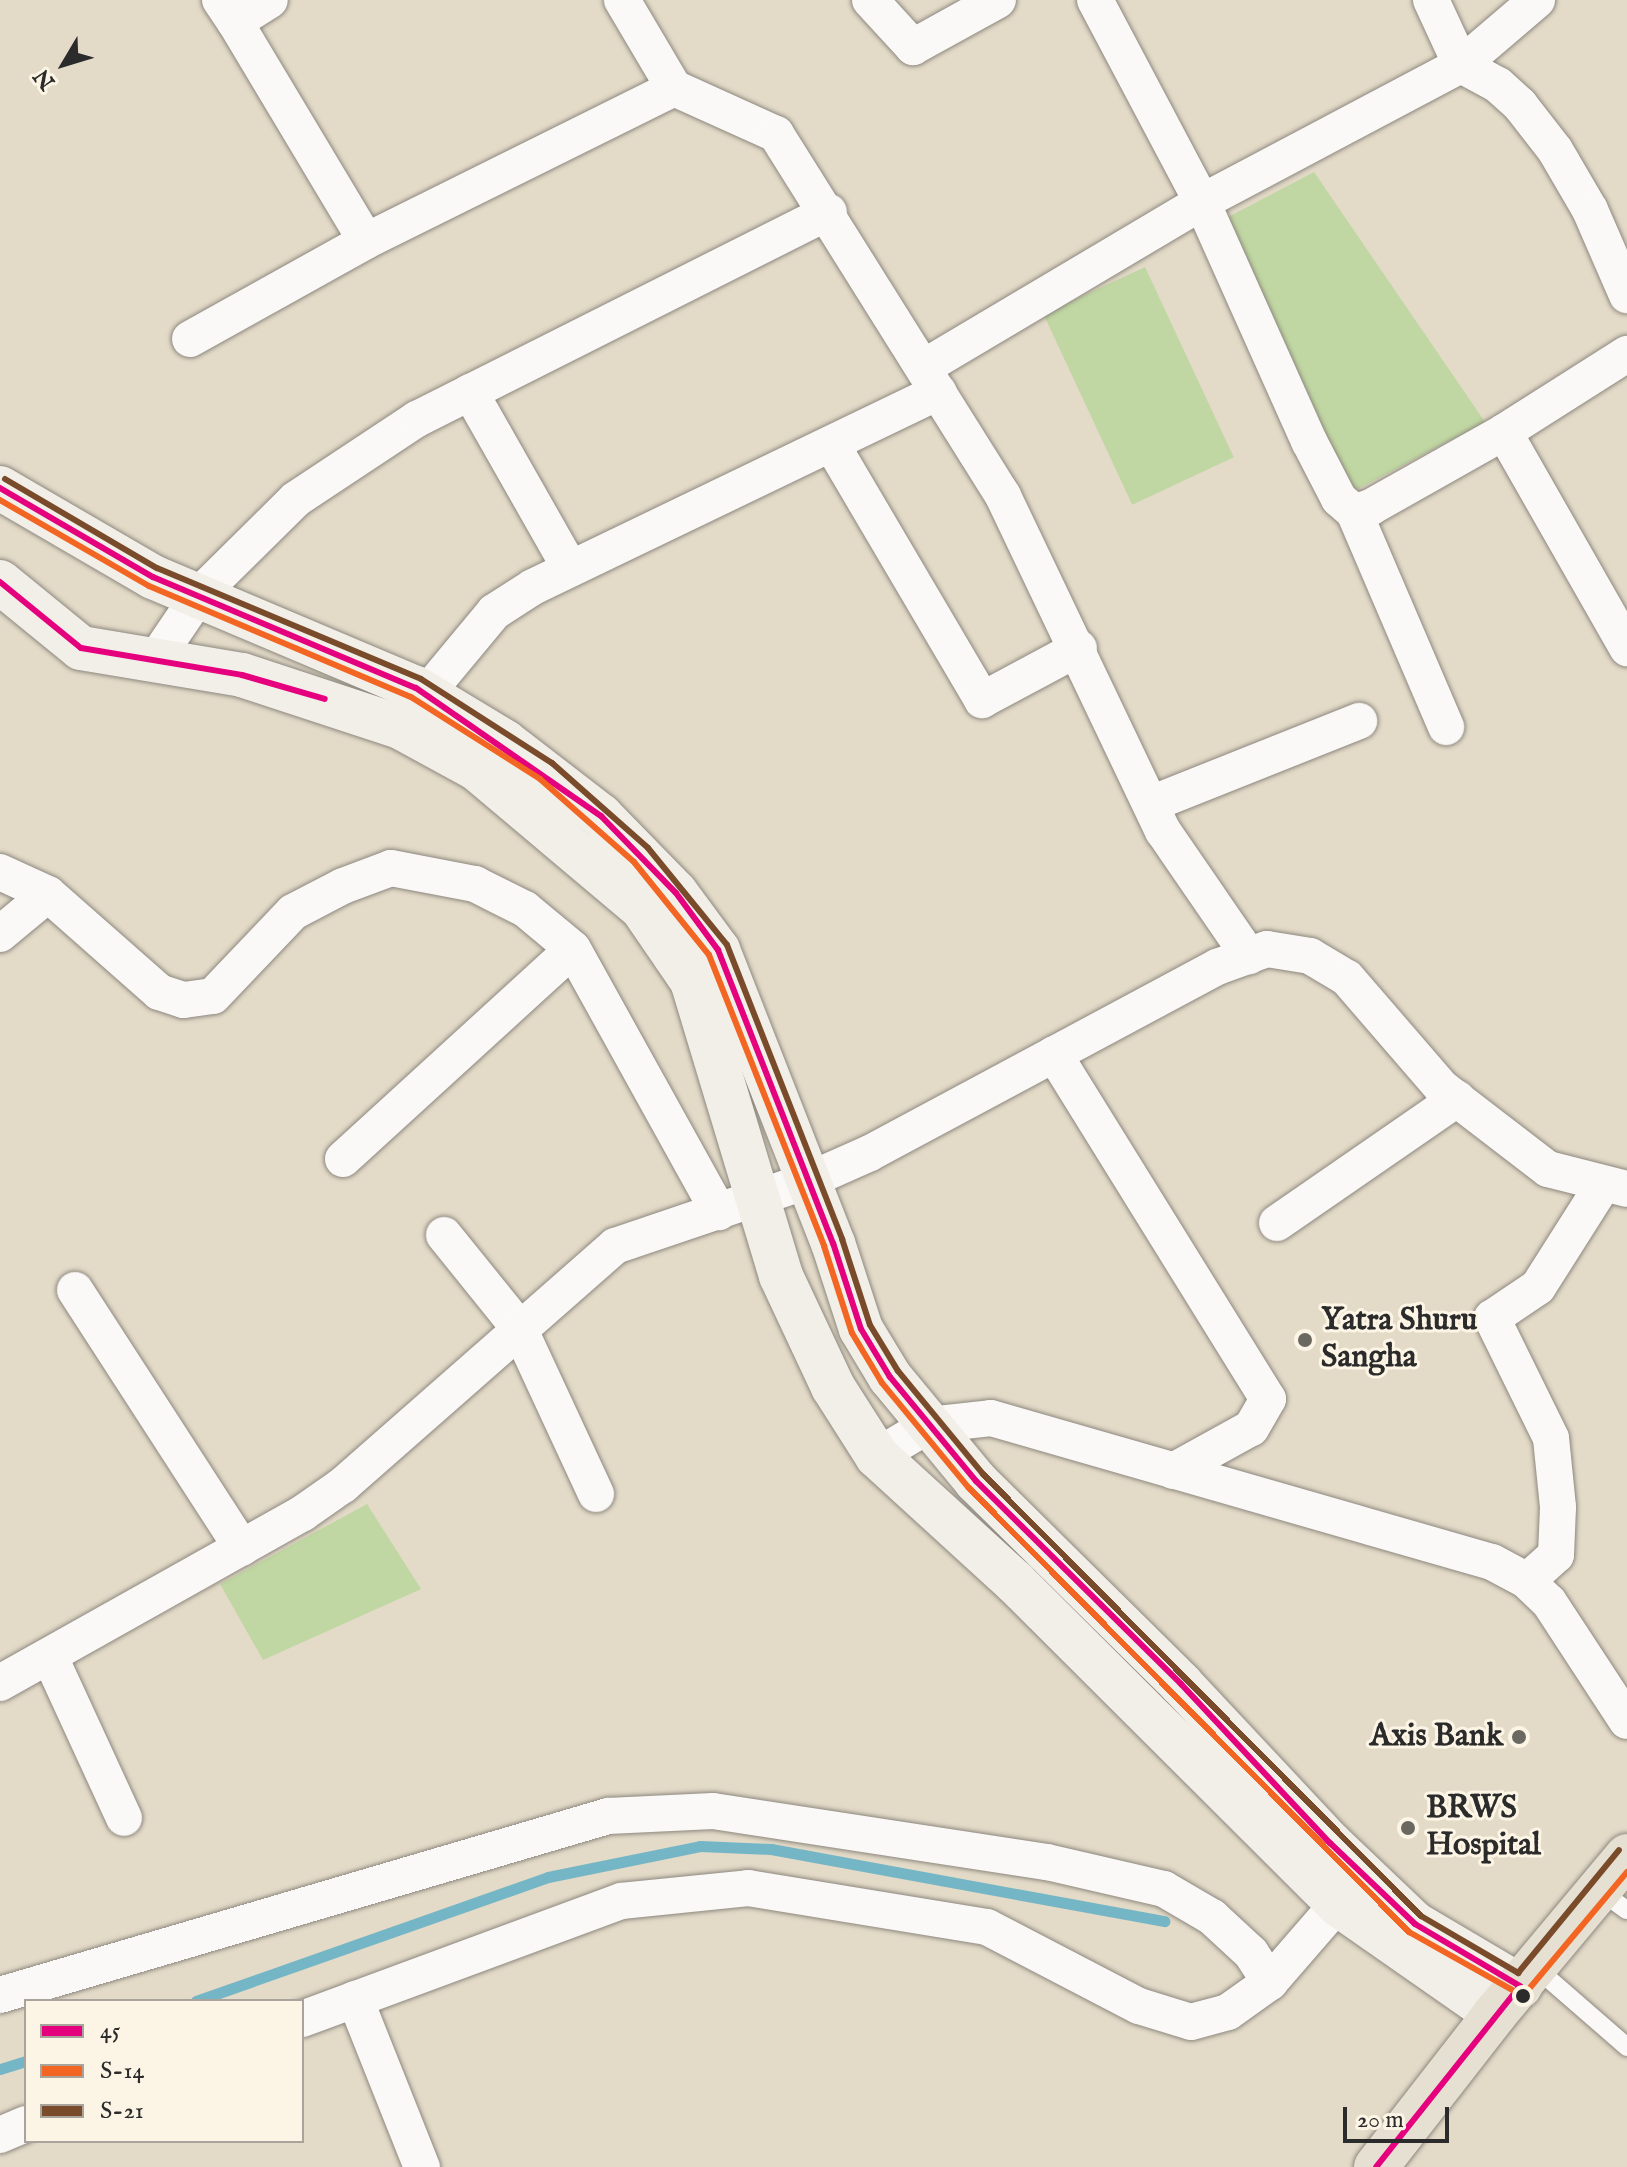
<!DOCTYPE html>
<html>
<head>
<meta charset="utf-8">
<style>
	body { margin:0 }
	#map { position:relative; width:1627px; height:2167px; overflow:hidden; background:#e3dac8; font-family:"IM FELL English",serif }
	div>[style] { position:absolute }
	.green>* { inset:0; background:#c0d7a3; transform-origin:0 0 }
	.stream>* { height:11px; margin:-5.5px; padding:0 5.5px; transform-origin:5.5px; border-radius:5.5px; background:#75b6c6 }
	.roads { filter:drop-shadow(0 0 2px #8d887f) drop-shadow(0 0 2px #8d887f) }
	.service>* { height:18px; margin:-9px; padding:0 9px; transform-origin:9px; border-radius:9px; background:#fbf9f7 }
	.minor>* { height:36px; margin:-18px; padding:0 18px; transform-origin:18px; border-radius:18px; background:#fbf9f7 }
	.secondary>* { height:44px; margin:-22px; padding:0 22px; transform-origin:22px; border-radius:22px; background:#f2efe8 }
	.primary>* { height:44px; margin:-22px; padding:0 22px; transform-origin:22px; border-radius:22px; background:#e6e0d2 }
	.bus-1>* { height:6px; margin:-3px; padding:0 3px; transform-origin:3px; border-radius:3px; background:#e5007d }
	.bus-2>* { height:6px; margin:-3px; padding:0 3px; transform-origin:3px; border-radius:3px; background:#f26522 }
	.bus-3>* { height:6px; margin:-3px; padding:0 3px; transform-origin:3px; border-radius:3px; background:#7a4b2a }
	.dots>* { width:22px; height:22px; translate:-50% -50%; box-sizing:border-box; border:4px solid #fcf5e5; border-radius:50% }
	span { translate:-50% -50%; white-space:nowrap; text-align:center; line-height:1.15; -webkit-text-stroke:6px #fcf5e5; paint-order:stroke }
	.poi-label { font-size:32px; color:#2b2b2b; font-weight:700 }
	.left { translate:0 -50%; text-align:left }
	.right { translate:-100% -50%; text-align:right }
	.legend { position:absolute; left:24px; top:1999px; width:280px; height:144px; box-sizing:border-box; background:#fcf5e5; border:2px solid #a8a49b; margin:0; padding:10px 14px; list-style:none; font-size:24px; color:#2b2b2b }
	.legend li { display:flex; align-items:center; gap:16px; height:40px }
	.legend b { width:40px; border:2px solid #a8a49b }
	.north { position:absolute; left:24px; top:24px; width:80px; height:80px; -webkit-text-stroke:6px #fcf5e5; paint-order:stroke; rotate:232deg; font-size:22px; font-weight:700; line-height:32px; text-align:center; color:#2b2b2b }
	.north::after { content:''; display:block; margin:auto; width:28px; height:36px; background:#2b2b2b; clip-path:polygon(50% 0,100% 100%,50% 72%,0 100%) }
	.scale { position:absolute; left:1343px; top:2107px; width:106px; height:36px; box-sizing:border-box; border:4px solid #2b2b2b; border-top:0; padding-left:10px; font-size:24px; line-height:28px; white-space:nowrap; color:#2b2b2b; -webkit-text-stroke:6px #fcf5e5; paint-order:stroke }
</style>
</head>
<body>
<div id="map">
	<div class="green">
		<div style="clip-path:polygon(1314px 172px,1485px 422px,1350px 493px,1213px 225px)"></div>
		<div style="left:1145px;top:267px;width:210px;height:112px;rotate:65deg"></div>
		<div style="clip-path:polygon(367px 1504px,421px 1589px,263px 1660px,220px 1584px)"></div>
	</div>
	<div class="stream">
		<div style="left:196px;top:2001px;width:373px;rotate:-19.4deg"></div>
		<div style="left:548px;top:1877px;width:155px;rotate:-11.5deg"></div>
		<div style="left:700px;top:1846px;width:71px;rotate:2.4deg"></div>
		<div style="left:771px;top:1849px;width:400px;rotate:10.4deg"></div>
		<div style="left:0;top:2069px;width:27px;rotate:-17deg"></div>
	</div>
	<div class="roads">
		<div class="service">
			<div style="left:1599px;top:1890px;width:34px;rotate:36deg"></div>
			<div style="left:1535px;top:1967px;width:122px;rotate:41deg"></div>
		</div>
		<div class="minor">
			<div style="left:220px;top:0;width:27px;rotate:56deg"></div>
			<div style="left:235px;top:22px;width:41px;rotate:-32.2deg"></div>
			<div style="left:622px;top:0;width:102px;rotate:59.4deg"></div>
			<div style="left:870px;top:0;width:64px;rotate:47.5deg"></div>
			<div style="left:913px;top:47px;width:97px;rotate:-28.9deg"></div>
			<div style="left:1095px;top:0;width:229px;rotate:62.1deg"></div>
			<div style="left:1202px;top:202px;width:293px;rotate:-27.9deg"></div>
			<div style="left:1461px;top:65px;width:100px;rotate:-40.5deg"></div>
			<div style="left:1431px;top:0;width:72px;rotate:65.2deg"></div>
			<div style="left:1461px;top:65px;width:42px;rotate:28.4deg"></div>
			<div style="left:1498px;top:85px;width:30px;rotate:42deg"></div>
			<div style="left:1520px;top:105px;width:57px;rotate:52.1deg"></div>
			<div style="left:1555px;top:150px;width:69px;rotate:59.7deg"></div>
			<div style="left:1590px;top:210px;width:93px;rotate:66.5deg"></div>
			<div style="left:235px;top:22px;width:255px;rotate:59.1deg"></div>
			<div style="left:190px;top:339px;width:201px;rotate:-29.1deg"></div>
			<div style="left:366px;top:241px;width:344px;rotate:-26.4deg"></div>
			<div style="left:674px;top:88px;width:112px;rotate:24.3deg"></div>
			<div style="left:776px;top:134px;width:427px;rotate:57.9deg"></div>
			<div style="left:1003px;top:496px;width:371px;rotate:64.5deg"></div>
			<div style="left:1163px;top:831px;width:152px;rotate:55.5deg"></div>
			<div style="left:924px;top:367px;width:323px;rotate:-30.7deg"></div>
			<div style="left:1202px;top:202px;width:262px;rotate:65.9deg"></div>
			<div style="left:1309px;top:441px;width:65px;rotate:62.7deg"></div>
			<div style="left:1339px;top:499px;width:20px;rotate:41deg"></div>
			<div style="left:1354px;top:512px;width:18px;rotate:-16deg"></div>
			<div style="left:1371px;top:507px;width:153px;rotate:-29.4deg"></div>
			<div style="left:1504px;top:432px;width:146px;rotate:-32.4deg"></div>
			<div style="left:470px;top:392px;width:202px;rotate:60.4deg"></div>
			<div style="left:1504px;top:432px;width:249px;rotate:60.3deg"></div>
			<div style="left:832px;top:445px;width:296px;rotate:59.5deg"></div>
			<div style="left:982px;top:700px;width:110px;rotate:-28.2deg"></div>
			<div style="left:1354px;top:512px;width:234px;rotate:66.8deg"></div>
			<div style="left:153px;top:663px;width:82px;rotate:-55.9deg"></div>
			<div style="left:199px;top:595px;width:136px;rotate:-44.7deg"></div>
			<div style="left:296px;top:499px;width:145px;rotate:-33.5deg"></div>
			<div style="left:417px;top:419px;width:461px;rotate:-26.7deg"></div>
			<div style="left:426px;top:694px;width:107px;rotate:-50.3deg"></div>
			<div style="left:494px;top:612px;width:46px;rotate:-32.7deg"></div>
			<div style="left:533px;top:587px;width:450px;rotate:-25.7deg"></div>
			<div style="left:1153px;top:803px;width:222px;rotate:-21.7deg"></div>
			<div style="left:0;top:872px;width:53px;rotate:24.6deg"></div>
			<div style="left:48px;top:894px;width:148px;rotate:41.4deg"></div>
			<div style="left:159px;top:992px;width:26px;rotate:18deg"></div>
			<div style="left:184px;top:1000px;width:29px;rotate:-8deg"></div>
			<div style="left:213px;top:996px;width:116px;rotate:-46.4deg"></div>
			<div style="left:293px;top:912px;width:56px;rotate:-27.5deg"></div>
			<div style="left:343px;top:886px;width:51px;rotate:-20.6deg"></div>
			<div style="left:391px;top:868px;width:86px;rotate:10.8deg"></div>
			<div style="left:475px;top:884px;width:56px;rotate:26.6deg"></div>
			<div style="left:525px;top:909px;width:62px;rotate:39.8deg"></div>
			<div style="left:573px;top:949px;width:301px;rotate:61deg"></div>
			<div style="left:0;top:934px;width:62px;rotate:-39.8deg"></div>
			<div style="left:1054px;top:1054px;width:406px;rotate:58.2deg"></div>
			<div style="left:1268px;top:1399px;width:34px;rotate:120deg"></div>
			<div style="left:1251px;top:1428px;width:89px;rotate:151.1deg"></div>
			<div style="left:343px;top:1159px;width:311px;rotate:-42.4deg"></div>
			<div style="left:1277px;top:1223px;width:219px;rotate:-34.6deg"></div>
			<div style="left:444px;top:1235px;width:119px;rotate:51.1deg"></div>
			<div style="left:519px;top:1328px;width:183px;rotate:65.1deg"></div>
			<div style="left:75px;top:1290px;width:307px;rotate:57.1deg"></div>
			<div style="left:877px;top:1456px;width:61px;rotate:-30.8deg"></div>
			<div style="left:929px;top:1425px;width:62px;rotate:-6.4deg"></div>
			<div style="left:991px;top:1418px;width:521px;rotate:16.04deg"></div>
			<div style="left:1492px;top:1562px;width:40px;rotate:28deg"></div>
			<div style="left:1527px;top:1581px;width:30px;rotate:44deg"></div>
			<div style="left:1549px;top:1602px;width:142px;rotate:56.8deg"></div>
			<div style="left:1527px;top:1581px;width:39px;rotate:-42deg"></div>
			<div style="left:1556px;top:1555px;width:48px;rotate:-87.6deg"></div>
			<div style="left:1558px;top:1507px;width:69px;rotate:-95.8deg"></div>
			<div style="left:1551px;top:1438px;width:134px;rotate:-116.2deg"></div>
			<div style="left:1492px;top:1318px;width:55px;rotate:-34deg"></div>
			<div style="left:1538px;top:1287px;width:120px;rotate:-57.6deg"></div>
			<div style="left:50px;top:1657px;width:177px;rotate:65.3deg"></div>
			<div style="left:0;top:1683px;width:347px;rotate:-29.3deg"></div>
			<div style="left:303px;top:1513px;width:49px;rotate:-35deg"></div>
			<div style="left:343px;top:1485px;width:362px;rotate:-41.3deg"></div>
			<div style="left:615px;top:1246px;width:203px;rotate:-18.7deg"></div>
			<div style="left:807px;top:1181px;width:69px;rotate:-24deg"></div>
			<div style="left:870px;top:1153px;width:394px;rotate:-28.2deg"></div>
			<div style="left:1217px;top:967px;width:53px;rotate:-19.8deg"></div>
			<div style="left:1267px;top:949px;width:44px;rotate:9.2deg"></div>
			<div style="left:1310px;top:956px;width:43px;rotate:30.7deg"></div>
			<div style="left:1347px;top:978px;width:144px;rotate:49.2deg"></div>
			<div style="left:1441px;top:1087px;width:135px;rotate:37.5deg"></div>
			<div style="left:1548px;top:1169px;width:81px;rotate:14.2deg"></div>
			<div style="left:0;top:1995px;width:634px;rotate:-16.4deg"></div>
			<div style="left:608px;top:1816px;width:105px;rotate:-2.7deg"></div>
			<div style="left:713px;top:1811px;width:338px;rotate:8.7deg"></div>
			<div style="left:1047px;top:1862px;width:120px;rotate:13deg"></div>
			<div style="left:1164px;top:1889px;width:56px;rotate:30.3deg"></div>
			<div style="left:1212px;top:1917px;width:53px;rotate:42.7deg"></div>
			<div style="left:1251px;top:1953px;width:35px;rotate:57deg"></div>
			<div style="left:355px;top:1999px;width:181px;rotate:68.3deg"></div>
			<div style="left:302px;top:2019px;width:340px;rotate:-20.3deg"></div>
			<div style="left:621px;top:1901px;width:128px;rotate:-5.8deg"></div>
			<div style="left:748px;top:1888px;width:242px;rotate:9.3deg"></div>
			<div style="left:987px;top:1927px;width:171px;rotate:27.5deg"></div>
			<div style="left:1139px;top:2006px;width:54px;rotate:17.1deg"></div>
			<div style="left:1191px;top:2022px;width:38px;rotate:-15deg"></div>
			<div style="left:1228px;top:2012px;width:52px;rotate:-35.5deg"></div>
			<div style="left:1270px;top:1982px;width:128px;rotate:-49.1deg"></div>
			<div style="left:0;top:2135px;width:28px;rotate:-23deg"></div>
		</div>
		<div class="secondary">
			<div style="left:0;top:488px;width:177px;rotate:30.2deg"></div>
			<div style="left:153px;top:577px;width:285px;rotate:22.9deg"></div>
			<div style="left:416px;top:688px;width:104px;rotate:31.2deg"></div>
			<div style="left:505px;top:742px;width:121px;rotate:37.6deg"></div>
			<div style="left:601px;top:816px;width:107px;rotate:45.8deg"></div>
			<div style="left:676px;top:893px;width:71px;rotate:53.6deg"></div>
			<div style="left:718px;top:950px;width:315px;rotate:68.6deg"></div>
			<div style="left:833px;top:1243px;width:90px;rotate:72deg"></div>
			<div style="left:861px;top:1329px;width:56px;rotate:58.9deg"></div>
			<div style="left:890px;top:1377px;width:135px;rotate:50.4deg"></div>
			<div style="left:976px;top:1481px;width:289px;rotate:44.7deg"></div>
			<div style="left:1181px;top:1684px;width:218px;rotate:46.9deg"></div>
			<div style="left:1330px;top:1843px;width:117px;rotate:43.6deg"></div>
			<div style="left:1415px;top:1924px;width:122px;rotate:30.6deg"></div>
			<div style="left:0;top:582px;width:104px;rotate:39.2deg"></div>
			<div style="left:81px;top:648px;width:163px;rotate:9.5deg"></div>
			<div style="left:242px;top:675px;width:166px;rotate:18.2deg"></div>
			<div style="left:400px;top:727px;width:88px;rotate:28.6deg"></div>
			<div style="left:477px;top:769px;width:216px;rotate:40.1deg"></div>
			<div style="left:642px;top:908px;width:88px;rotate:55.6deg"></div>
			<div style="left:692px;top:981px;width:308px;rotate:73.2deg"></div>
			<div style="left:781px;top:1276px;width:123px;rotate:64.9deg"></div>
			<div style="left:833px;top:1387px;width:82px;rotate:57.5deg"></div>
			<div style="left:877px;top:1456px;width:187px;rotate:42.4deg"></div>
			<div style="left:1015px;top:1582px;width:457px;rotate:44.9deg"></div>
			<div style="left:1339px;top:1905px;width:190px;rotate:34.9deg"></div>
		</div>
		<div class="primary">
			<div style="left:1376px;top:2167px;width:194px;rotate:-52.1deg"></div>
			<div style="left:1495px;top:2014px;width:206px;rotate:-50.1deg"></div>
		</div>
	</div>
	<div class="bus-1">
		<div style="left:0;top:488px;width:177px;rotate:30.2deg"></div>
		<div style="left:153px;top:577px;width:285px;rotate:22.9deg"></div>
		<div style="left:416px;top:688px;width:225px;rotate:34.7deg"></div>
		<div style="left:601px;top:816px;width:107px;rotate:45.8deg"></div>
		<div style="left:676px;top:893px;width:71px;rotate:53.6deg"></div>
		<div style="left:718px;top:950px;width:315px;rotate:68.6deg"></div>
		<div style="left:833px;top:1243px;width:90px;rotate:72deg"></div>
		<div style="left:861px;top:1329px;width:56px;rotate:58.9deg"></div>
		<div style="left:890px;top:1377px;width:135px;rotate:50.4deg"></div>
		<div style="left:976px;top:1481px;width:289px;rotate:44.7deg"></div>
		<div style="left:1181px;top:1684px;width:218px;rotate:46.9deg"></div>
		<div style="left:1330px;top:1843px;width:117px;rotate:43.6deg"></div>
		<div style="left:1415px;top:1924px;width:122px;rotate:30.6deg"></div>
		<div style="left:1520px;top:1986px;width:231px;rotate:128.5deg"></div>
		<div style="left:0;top:582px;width:104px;rotate:39.2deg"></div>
		<div style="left:81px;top:648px;width:163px;rotate:9.5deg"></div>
		<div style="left:242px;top:675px;width:86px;rotate:16.1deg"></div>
	</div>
	<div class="bus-2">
		<div style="left:0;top:500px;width:172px;rotate:30deg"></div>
		<div style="left:149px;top:586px;width:285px;rotate:23deg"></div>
		<div style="left:411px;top:697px;width:153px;rotate:32.4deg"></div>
		<div style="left:540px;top:779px;width:125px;rotate:41.4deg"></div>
		<div style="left:634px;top:862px;width:119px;rotate:51.1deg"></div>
		<div style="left:709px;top:955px;width:313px;rotate:68.4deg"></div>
		<div style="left:824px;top:1246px;width:91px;rotate:72.2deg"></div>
		<div style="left:852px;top:1333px;width:58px;rotate:59deg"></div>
		<div style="left:882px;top:1383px;width:136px;rotate:50.4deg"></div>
		<div style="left:969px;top:1488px;width:625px;rotate:45.26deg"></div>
		<div style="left:1409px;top:1932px;width:131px;rotate:29.3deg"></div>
		<div style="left:1523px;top:1996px;width:162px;rotate:-50deg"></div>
	</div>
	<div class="bus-3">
		<div style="left:5px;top:479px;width:176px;rotate:30.4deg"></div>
		<div style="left:157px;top:568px;width:286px;rotate:22.8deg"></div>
		<div style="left:421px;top:679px;width:156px;rotate:32.7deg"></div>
		<div style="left:552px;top:763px;width:128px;rotate:41.5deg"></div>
		<div style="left:648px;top:848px;width:125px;rotate:50.8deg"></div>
		<div style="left:727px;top:945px;width:316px;rotate:68.6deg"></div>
		<div style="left:842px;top:1239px;width:90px;rotate:72deg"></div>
		<div style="left:870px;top:1325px;width:54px;rotate:58.7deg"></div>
		<div style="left:898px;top:1371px;width:134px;rotate:50.5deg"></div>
		<div style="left:983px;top:1474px;width:622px;rotate:45.26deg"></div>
		<div style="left:1421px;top:1916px;width:113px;rotate:30.4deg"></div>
		<div style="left:1518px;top:1973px;width:159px;rotate:-50.6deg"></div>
	</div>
	<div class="dots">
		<div style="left:1305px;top:1340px;background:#6b6862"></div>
		<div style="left:1519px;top:1737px;background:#6b6862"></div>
		<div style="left:1408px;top:1828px;background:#6b6862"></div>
		<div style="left:1523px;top:1996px;background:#2b2b2b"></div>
	</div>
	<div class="poi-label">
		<span class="left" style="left:1321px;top:1340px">Yatra Shuru<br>Sangha</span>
		<span class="right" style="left:1503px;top:1737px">Axis Bank</span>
		<span class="left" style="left:1426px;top:1828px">BRWS<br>Hospital</span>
	</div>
	<ul class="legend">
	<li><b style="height:10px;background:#e5007d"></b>45</li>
	<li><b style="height:10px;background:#f26522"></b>S-14</li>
	<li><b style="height:10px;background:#7a4b2a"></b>S-21</li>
	</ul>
	<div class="north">N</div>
	<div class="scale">20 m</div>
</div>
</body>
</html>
